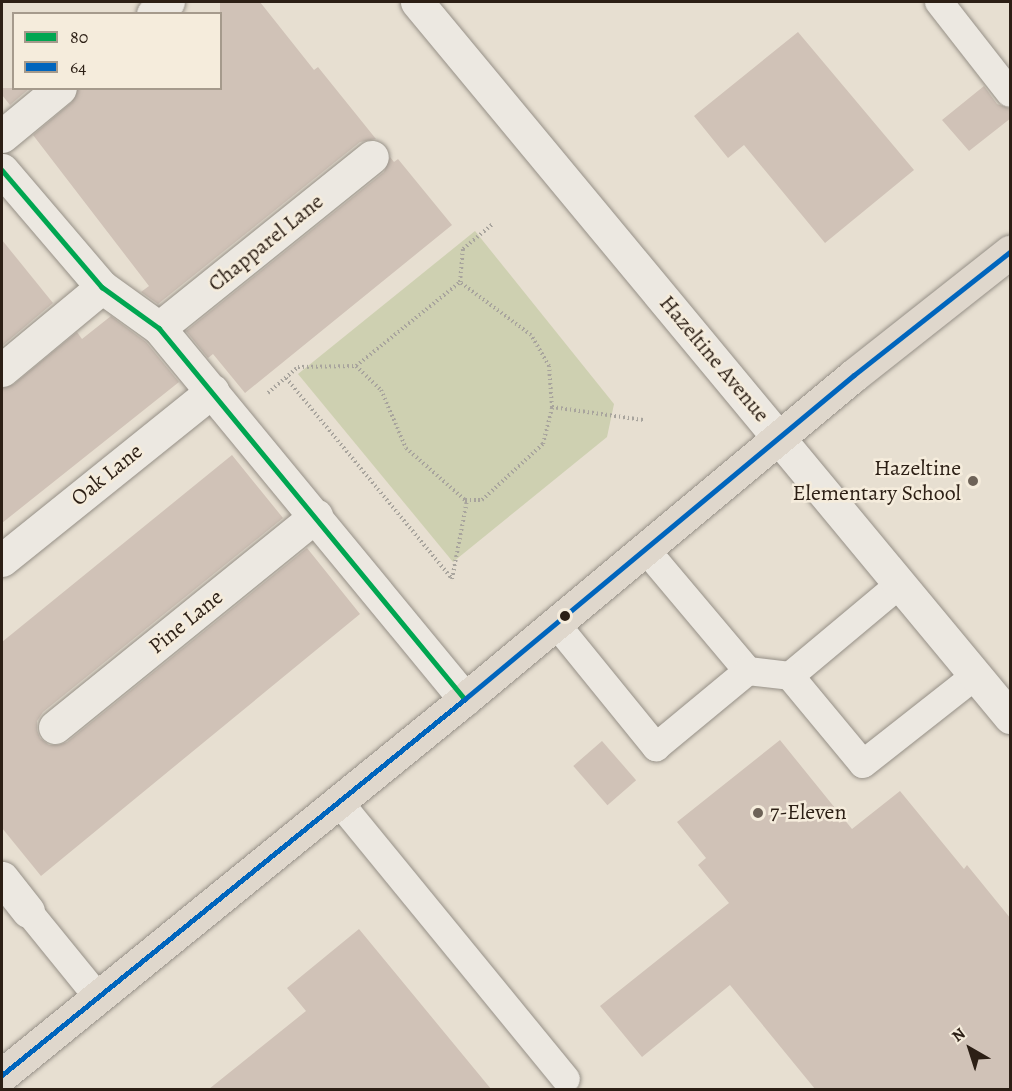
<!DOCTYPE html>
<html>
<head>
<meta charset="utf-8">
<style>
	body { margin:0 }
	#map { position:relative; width:1012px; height:1091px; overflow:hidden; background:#e7dfd1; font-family:Alegreya,serif }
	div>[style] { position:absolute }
	.green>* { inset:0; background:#ced0b1 }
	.building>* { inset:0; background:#d0c2b7; transform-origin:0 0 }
	.path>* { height:4px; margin-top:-2px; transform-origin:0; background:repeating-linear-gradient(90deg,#a8a49d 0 1.5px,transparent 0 4.5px) }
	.roads { filter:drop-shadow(0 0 2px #969087) drop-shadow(0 0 2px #969087) }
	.service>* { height:28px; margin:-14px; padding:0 14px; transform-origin:14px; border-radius:14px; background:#ece8e1 }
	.minor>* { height:33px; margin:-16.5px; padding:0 16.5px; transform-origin:16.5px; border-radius:16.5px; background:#ece8e1 }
	.tertiary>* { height:33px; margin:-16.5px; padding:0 16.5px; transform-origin:16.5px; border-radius:16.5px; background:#ece8e1 }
	.primary>* { height:33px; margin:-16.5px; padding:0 16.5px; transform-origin:16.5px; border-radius:16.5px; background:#dfd7cc }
	.bus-1>* { height:4.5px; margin:-2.25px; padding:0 2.25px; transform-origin:2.25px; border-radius:2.25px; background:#00a651 }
	.bus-2>* { height:4.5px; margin:-2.25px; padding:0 2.25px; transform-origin:2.25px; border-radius:2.25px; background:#0065bd }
	.dots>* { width:16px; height:16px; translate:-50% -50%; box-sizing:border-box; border:3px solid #f5ecdc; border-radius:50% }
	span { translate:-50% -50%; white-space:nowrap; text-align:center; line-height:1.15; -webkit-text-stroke:5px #f5ecdc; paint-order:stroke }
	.street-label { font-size:22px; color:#2c1f15 }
	.poi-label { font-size:22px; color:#2c1f15 }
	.right { translate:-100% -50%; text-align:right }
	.left { translate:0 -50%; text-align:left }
	.frame { position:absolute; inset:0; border:3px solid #2c1f15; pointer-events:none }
	.legend { position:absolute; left:12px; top:12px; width:210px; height:78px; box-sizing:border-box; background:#f5ecdc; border:2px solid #a59a8c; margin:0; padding:8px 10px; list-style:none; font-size:18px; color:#2c1f15 }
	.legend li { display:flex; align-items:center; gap:12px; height:30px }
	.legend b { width:30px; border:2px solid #a59a8c }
	.north { position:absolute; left:940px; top:1019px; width:60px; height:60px; -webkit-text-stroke:4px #f5ecdc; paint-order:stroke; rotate:321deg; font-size:16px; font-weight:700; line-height:24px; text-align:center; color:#2c1f15 }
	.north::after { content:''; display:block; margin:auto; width:21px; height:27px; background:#2c1f15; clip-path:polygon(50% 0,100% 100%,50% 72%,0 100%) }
</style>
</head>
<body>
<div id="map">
	<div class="green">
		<div style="clip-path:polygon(475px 231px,614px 404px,607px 437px,453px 562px,298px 374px)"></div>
	</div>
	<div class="building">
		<div style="clip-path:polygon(220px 2px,260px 2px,314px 70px,318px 67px,376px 139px,360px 142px,158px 304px,141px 292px,149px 286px,33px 135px,72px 102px,78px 88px,220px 88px)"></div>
		<div style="clip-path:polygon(798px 32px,914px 170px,825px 243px,744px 145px,728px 158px,694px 116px)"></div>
		<div style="clip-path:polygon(984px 86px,997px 104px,1011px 109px,1011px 118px,969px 151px,942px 120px)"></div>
		<div style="clip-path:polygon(2px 88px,30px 88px,10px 105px,2px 95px)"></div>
		<div style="clip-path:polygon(390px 157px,394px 162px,398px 159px,452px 225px,245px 393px,213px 354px,208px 358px,186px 331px,384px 172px)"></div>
		<div style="clip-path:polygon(2px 240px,53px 303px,2px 346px)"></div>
		<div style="clip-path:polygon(111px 316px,146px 342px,179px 382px,2px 523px,2px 388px,14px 384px,77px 332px,82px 339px)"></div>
		<div style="clip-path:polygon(232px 455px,283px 518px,43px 712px,37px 721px,37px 730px,40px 738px,49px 745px,58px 745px,67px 742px,307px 548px,360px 614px,41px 876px,2px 828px,2px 642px)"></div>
		<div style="clip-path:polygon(780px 740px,852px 829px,900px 791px,964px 869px,967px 865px,1011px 919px,1011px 1089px,815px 1089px,730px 985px,642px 1057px,600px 1006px,729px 903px,698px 865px,706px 858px,677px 822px)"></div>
		<div style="left:602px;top:741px;width:52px;height:38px;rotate:49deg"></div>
		<div style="clip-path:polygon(359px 929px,491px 1089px,209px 1089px,306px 1011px,287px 988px)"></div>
	</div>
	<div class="path">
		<div style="left:356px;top:366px;width:35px;rotate:44deg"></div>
		<div style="left:381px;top:390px;width:63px;rotate:66.7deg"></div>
		<div style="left:406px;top:448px;width:79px;rotate:41.4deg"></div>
		<div style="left:465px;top:500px;width:17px"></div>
		<div style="left:482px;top:500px;width:83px;rotate:-42.6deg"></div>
		<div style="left:543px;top:444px;width:38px;rotate:-76deg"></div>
		<div style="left:552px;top:407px;width:41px;rotate:-94.2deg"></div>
		<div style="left:549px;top:366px;width:36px;rotate:-120deg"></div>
		<div style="left:531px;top:335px;width:89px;rotate:-143.3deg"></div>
		<div style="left:286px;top:378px;width:261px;rotate:50.4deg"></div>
		<div style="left:268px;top:393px;width:40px;rotate:-41deg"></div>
		<div style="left:298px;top:367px;width:58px;rotate:-1deg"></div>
		<div style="left:356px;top:366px;width:134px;rotate:-38.9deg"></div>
		<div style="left:460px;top:282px;width:33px;rotate:-85deg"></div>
		<div style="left:463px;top:249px;width:38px;rotate:-40deg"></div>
		<div style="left:552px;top:407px;width:92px;rotate:8.1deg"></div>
		<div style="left:452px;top:579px;width:80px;rotate:-79.2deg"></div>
	</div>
	<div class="roads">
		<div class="service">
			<div style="left:939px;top:2px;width:115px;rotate:52deg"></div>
			<div style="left:646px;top:550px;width:158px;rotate:49.9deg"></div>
			<div style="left:900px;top:584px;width:143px;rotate:140.1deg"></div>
			<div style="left:790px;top:676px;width:114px;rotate:50.3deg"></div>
			<div style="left:863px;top:764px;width:144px;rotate:-38.2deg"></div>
			<div style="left:556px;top:624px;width:159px;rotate:50.9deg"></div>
			<div style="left:656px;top:747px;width:119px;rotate:-39.6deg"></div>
			<div style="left:748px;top:671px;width:42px;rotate:6.8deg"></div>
			<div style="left:339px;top:802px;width:358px;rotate:50.7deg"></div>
			<div style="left:28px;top:911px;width:111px;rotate:50.9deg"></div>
		</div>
		<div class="minor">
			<div style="left:153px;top:14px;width:19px;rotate:-39deg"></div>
			<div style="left:2px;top:136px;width:75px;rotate:-39.6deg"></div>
			<div style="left:2px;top:170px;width:154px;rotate:49.5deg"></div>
			<div style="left:102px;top:287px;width:70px;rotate:35.7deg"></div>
			<div style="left:159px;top:328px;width:481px;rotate:50.5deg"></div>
			<div style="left:159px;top:328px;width:273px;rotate:-38.8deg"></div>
			<div style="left:2px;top:370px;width:130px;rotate:-39.7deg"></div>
			<div style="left:2px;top:560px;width:270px;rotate:-38.8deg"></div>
			<div style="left:55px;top:727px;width:336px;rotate:-39deg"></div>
			<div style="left:2px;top:878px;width:42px;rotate:51.8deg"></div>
		</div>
		<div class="tertiary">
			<div style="left:417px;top:2px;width:929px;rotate:50.33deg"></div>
		</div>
		<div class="primary">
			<div style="left:2px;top:1075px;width:596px;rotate:-39.08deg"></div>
			<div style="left:465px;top:699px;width:506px;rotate:-39.79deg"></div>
			<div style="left:854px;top:375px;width:199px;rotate:-38.3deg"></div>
		</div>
	</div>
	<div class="bus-1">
		<div style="left:2px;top:170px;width:154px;rotate:49.5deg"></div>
		<div style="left:102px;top:287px;width:70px;rotate:35.7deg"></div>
		<div style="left:159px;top:328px;width:481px;rotate:50.5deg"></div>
	</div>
	<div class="bus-2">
		<div style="left:2px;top:1075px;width:596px;rotate:-39.08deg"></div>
		<div style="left:465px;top:699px;width:506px;rotate:-39.79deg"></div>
		<div style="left:854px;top:375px;width:199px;rotate:-38.3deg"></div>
	</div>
	<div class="dots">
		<div style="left:973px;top:481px;background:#6d6257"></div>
		<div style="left:565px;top:616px;background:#2c1f15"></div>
		<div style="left:758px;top:813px;background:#6d6257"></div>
	</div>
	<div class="street-label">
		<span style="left:266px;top:243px;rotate:-39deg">Chapparel Lane</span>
		<span style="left:714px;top:359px;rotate:50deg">Hazeltine Avenue</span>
		<span style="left:107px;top:475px;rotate:-39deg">Oak Lane</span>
		<span style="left:186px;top:622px;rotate:-39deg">Pine Lane</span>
	</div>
	<div class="poi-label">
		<span class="right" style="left:961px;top:481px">Hazeltine<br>Elementary School</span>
		<span class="left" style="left:770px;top:813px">7-Eleven</span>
	</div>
	<div class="frame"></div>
	<ul class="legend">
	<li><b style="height:8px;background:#00a651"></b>80</li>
	<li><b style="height:8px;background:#0065bd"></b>64</li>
	</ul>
	<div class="north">N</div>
</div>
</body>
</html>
